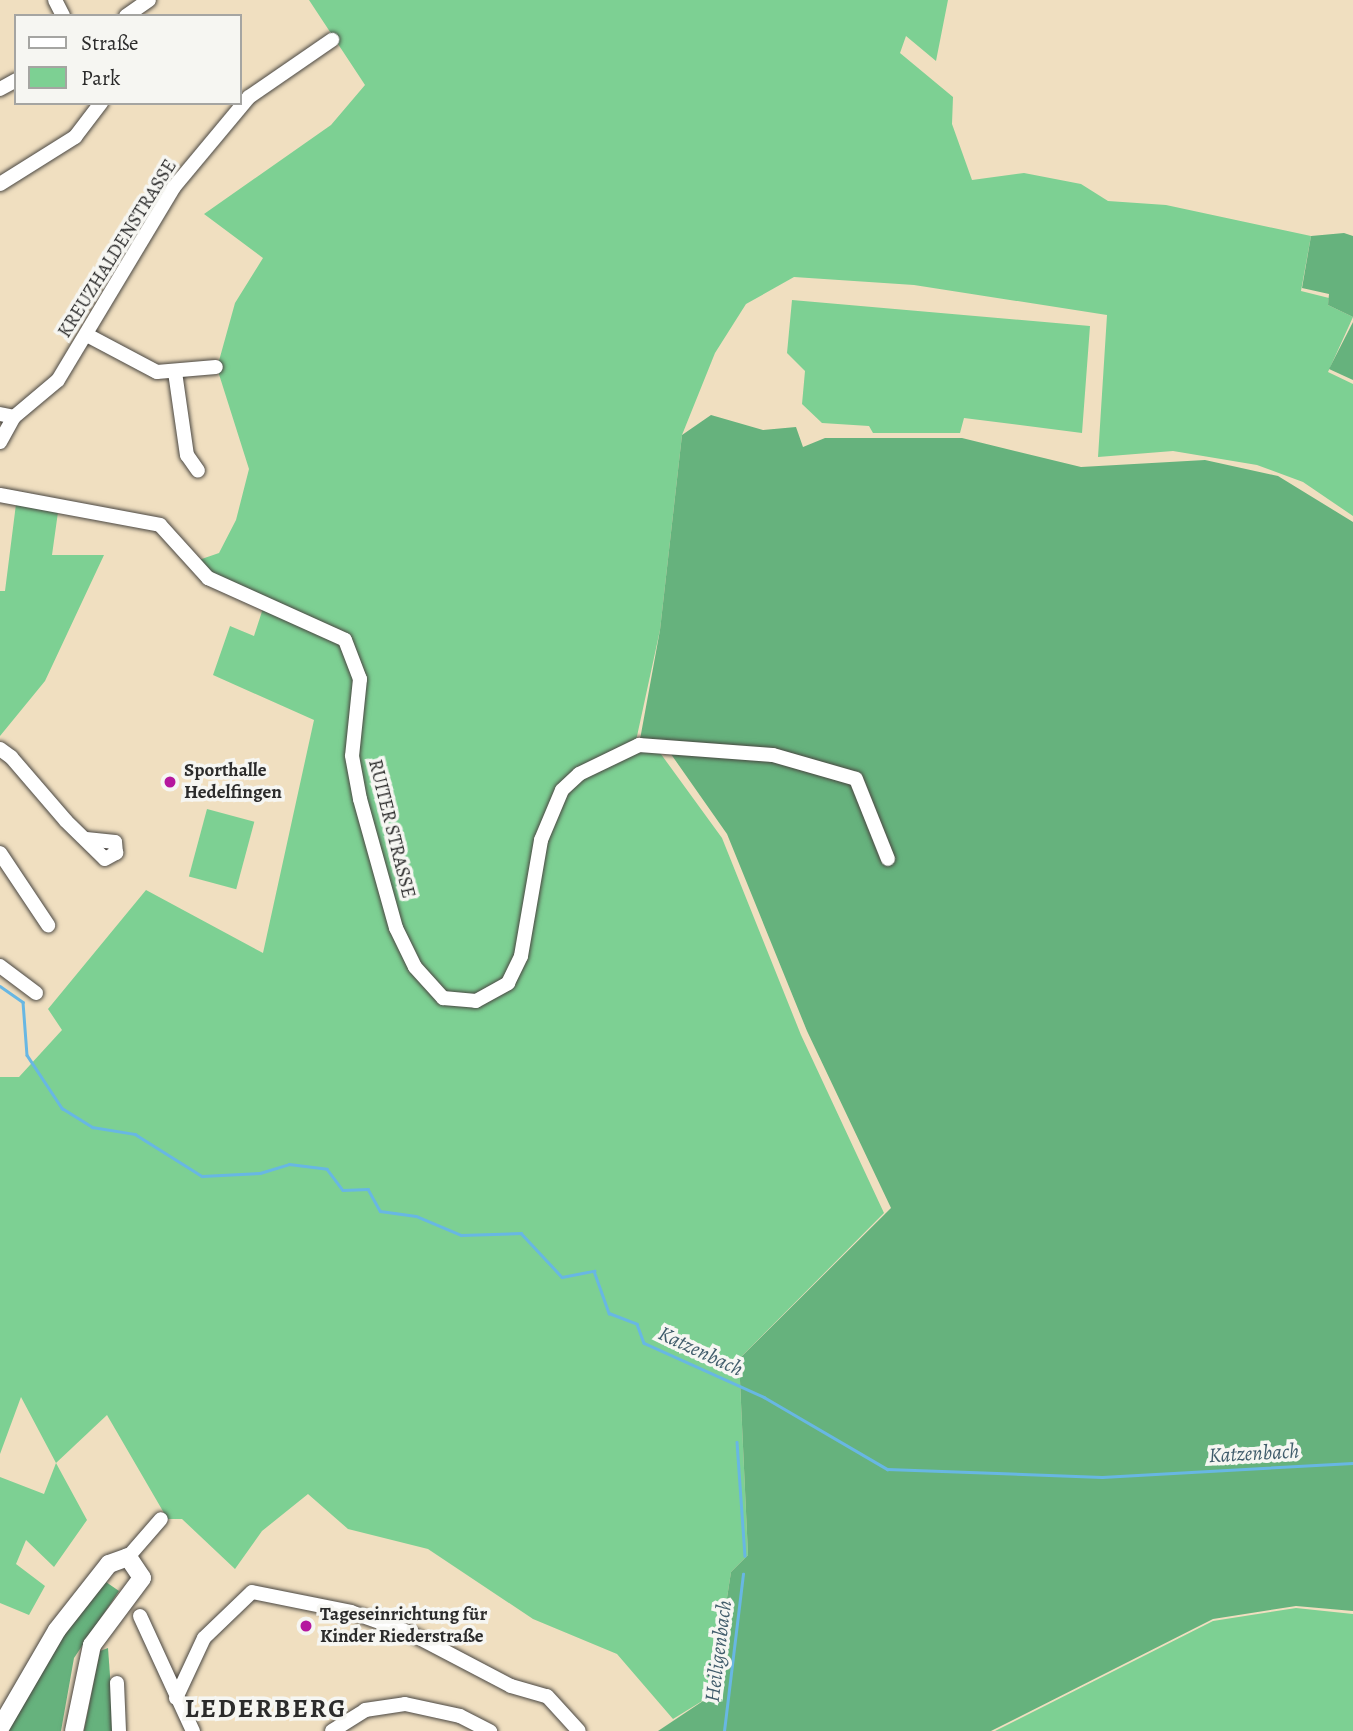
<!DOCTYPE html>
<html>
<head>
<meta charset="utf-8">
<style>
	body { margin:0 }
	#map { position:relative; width:1353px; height:1731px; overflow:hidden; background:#f0dfc0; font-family:Alegreya,serif }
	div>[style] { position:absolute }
	.green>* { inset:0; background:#7dd093; transform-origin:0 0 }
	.forest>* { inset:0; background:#66b27d }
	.stream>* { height:2.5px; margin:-1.25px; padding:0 1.25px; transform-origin:1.25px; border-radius:1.25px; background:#68b7e3 }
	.roads { filter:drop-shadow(0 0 2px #494641) drop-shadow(0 0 2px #494641) }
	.minor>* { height:14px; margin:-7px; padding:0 7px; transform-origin:7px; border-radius:7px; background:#fff }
	.major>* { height:18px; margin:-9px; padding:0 9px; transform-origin:9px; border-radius:9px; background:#fff }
	.dots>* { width:19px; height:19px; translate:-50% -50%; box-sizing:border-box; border:4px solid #f6f6f2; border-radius:50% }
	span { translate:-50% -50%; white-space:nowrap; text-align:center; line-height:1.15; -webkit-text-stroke:7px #f6f6f2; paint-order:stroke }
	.street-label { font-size:19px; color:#2b2b2b }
	.poi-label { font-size:19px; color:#2b2b2b; font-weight:700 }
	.left { translate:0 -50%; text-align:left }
	.water-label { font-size:21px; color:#405c6b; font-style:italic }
	.district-label { font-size:26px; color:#2b2b2b; font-weight:700; letter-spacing:2px }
	.legend { position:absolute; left:14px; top:14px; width:228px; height:91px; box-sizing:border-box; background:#f6f6f2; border:2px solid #a5a5a2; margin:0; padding:9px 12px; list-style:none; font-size:21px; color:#2b2b2b }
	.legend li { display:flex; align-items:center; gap:14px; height:35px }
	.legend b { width:35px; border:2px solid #a5a5a2 }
</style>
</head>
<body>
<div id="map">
	<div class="green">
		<div style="clip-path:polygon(309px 0,948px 0,936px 61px,906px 36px,900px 53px,953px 97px,952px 124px,972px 180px,1024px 173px,1081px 184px,1108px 201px,1166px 205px,1311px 236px,1301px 291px,1329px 298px,1328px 305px,1353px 317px,1328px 372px,1353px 384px,1353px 516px,1303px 482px,1257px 465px,1173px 451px,1098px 457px,1107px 315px,914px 285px,794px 277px,746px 304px,715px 353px,682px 435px,660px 630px,634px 750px,658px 750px,722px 838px,801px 1035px,884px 1213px,739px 1359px,748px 1555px,731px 1572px,712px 1695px,673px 1719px,617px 1654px,533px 1619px,428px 1549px,348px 1529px,308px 1494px,262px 1531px,235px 1569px,182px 1519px,161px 1519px,164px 1513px,107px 1415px,56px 1463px,87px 1520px,54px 1567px,26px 1540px,16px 1564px,45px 1586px,29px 1615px,0 1603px,0 1477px,44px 1494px,56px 1463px,21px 1397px,0 1454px,0 1077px,19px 1077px,62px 1030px,48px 1009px,146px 890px,263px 953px,314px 720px,213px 675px,230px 626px,254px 636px,266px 599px,225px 588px,193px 562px,219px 553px,236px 520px,249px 469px,217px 368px,235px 303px,263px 258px,204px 214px,331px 125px,365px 85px)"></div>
		<div style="clip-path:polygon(792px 300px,1090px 326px,1082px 433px,964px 418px,960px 433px,873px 433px,869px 426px,822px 423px,802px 404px,805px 371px,787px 353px)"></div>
		<div style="clip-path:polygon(16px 504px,58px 512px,52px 555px,104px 555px,45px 681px,0 736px,0 591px,5px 591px)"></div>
		<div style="left:207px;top:809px;width:49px;height:70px;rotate:15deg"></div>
		<div style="clip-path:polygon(1296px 1608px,1353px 1614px,1353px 1731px,995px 1731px,1213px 1621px)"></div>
	</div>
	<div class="forest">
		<div style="clip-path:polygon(1344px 233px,1353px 236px,1353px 317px,1328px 305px,1329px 294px,1302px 288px,1311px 236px)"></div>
		<div style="clip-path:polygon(1353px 322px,1353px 380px,1329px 369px)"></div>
		<div style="clip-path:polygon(711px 415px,763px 430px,796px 427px,803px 447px,825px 438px,962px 438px,1081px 467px,1205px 460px,1278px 476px,1353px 522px,1353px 1611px,1296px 1606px,1213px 1619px,991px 1731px,658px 1731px,712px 1695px,731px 1572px,748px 1555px,739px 1359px,891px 1208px,807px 1031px,727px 834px,666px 747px,639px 745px,660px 630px,682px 435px)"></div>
		<div style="clip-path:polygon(106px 1582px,119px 1591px,74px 1658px,61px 1731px,8px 1731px,44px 1661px)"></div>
		<div style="clip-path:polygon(108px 1648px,114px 1731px,84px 1731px,100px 1651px)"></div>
	</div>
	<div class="stream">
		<div style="left:0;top:986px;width:28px;rotate:35deg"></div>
		<div style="left:23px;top:1002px;width:53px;rotate:85.7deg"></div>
		<div style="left:27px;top:1055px;width:64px;rotate:56.6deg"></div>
		<div style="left:62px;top:1108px;width:36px;rotate:32deg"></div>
		<div style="left:92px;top:1127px;width:44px;rotate:9.2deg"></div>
		<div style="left:135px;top:1134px;width:79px;rotate:32.1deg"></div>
		<div style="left:202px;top:1176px;width:58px;rotate:-3deg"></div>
		<div style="left:260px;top:1173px;width:30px;rotate:-17deg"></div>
		<div style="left:289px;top:1164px;width:38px;rotate:7deg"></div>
		<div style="left:327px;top:1169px;width:26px;rotate:53deg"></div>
		<div style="left:343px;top:1190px;width:25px;rotate:-2deg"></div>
		<div style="left:368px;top:1189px;width:25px;rotate:61deg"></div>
		<div style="left:380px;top:1211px;width:36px;rotate:8deg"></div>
		<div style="left:416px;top:1216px;width:49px;rotate:22.9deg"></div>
		<div style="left:461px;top:1235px;width:60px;rotate:-1.9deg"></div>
		<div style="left:521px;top:1233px;width:60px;rotate:47deg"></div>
		<div style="left:562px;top:1277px;width:33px;rotate:-11deg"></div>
		<div style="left:594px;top:1271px;width:45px;rotate:70.3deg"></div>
		<div style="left:609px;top:1313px;width:30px;rotate:21deg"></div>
		<div style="left:637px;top:1324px;width:20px;rotate:70deg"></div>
		<div style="left:644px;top:1343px;width:132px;rotate:24.2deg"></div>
		<div style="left:764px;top:1397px;width:143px;rotate:30.3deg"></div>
		<div style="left:887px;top:1469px;width:215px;rotate:2.1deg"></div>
		<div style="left:1102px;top:1477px;width:251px;rotate:-3.2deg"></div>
		<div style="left:737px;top:1442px;width:114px;rotate:86deg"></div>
		<div style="left:724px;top:1731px;width:158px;rotate:-83.1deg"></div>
	</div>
	<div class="roads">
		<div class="minor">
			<div style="left:55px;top:0;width:18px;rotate:63deg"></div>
			<div style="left:126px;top:16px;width:28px;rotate:-35deg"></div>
			<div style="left:0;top:89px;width:18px;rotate:-29deg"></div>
			<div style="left:0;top:184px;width:89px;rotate:-32.1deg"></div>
			<div style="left:75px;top:137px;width:43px;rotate:-52.6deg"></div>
			<div style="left:87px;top:335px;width:79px;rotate:27.9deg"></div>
			<div style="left:157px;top:372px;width:59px;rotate:-4.8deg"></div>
			<div style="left:175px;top:372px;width:84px;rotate:81.8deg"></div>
			<div style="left:187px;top:455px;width:19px;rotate:55deg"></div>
			<div style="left:0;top:414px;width:14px;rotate:12deg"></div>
			<div style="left:14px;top:417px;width:57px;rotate:-40.1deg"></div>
			<div style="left:58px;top:380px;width:225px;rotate:-59deg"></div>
			<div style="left:174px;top:187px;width:117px;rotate:-50.2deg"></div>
			<div style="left:249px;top:97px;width:101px;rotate:-34.5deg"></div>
			<div style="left:0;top:442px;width:29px;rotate:-61deg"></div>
			<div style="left:0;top:495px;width:163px;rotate:10.6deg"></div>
			<div style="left:160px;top:525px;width:72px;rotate:47.8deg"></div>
			<div style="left:208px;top:578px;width:150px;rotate:24.3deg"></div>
			<div style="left:345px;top:640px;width:42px;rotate:69deg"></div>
			<div style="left:360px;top:679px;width:77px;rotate:95.9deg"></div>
			<div style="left:352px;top:756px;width:44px;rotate:79.5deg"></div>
			<div style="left:360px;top:799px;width:134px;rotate:74.4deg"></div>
			<div style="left:396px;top:928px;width:43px;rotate:64deg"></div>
			<div style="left:415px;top:967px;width:42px;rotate:47.9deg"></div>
			<div style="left:443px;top:998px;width:33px;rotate:5deg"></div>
			<div style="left:476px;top:1001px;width:37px;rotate:-29deg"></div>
			<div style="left:508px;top:983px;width:30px;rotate:-64deg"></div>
			<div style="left:521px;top:956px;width:118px;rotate:-80.2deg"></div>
			<div style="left:541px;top:840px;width:54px;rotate:-67.2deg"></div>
			<div style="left:562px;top:790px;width:23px;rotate:-43deg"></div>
			<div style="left:579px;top:774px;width:67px;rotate:-25.8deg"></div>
			<div style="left:639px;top:745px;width:134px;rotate:4.3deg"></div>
			<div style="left:773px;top:755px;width:86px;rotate:16.1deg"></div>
			<div style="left:856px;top:779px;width:86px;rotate:68.2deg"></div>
			<div style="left:0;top:749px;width:14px;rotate:36deg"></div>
			<div style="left:11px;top:757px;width:84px;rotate:49.3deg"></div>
			<div style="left:66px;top:821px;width:54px;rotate:44.3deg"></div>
			<div style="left:105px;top:859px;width:13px;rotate:-29deg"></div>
			<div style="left:116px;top:853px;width:11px;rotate:-95deg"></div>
			<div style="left:115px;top:842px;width:29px;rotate:-174deg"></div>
			<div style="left:0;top:853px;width:87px;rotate:56.3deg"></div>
			<div style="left:0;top:966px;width:45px;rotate:36.9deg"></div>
			<div style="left:128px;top:1557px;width:50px;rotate:-49deg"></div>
			<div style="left:140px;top:1616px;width:127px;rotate:65.3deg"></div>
			<div style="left:117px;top:1683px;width:48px;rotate:87.6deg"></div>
			<div style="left:176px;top:1698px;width:66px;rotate:-65deg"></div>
			<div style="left:204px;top:1638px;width:66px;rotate:-43.8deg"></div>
			<div style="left:252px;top:1592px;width:101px;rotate:11.4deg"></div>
			<div style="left:351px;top:1612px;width:60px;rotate:19.3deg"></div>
			<div style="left:408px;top:1632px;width:116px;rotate:27.7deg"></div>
			<div style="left:511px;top:1686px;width:37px;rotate:16deg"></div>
			<div style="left:547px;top:1696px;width:47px;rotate:47.6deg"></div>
			<div style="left:332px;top:1731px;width:39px;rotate:-32deg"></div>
			<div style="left:365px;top:1710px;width:40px;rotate:-8.5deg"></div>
			<div style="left:405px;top:1704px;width:56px;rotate:12.3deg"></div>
			<div style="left:460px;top:1716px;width:34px;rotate:27deg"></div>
		</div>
		<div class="major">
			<div style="left:0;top:1728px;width:113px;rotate:-59.8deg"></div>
			<div style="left:57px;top:1630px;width:84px;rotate:-51.8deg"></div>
			<div style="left:109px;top:1564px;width:20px;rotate:-20deg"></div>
			<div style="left:128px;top:1557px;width:25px;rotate:56deg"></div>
			<div style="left:142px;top:1578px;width:84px;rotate:126.7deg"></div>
			<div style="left:92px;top:1645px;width:88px;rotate:101.8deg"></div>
		</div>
	</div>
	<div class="dots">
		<div style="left:170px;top:782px;background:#b5179e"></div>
		<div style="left:306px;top:1626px;background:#b5179e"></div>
	</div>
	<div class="street-label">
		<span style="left:118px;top:249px;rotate:-58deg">KREUZHALDENSTRASSE</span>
		<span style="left:391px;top:829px;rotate:76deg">RUITER STRASSE</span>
	</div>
	<div class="poi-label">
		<span class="left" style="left:184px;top:782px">Sporthalle<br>Hedelfingen</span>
		<span class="left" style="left:320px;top:1626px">Tageseinrichtung für<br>Kinder Riederstraße</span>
	</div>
	<div class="water-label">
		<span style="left:701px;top:1351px;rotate:25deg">Katzenbach</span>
		<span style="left:1254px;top:1453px;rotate:-3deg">Katzenbach</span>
		<span style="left:718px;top:1651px;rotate:-83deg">Heiligenbach</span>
	</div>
	<div class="district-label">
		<span style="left:266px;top:1709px">LEDERBERG</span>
	</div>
	<ul class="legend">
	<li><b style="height:9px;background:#fff"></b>Straße</li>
	<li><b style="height:19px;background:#7dd093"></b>Park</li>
	</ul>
</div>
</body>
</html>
